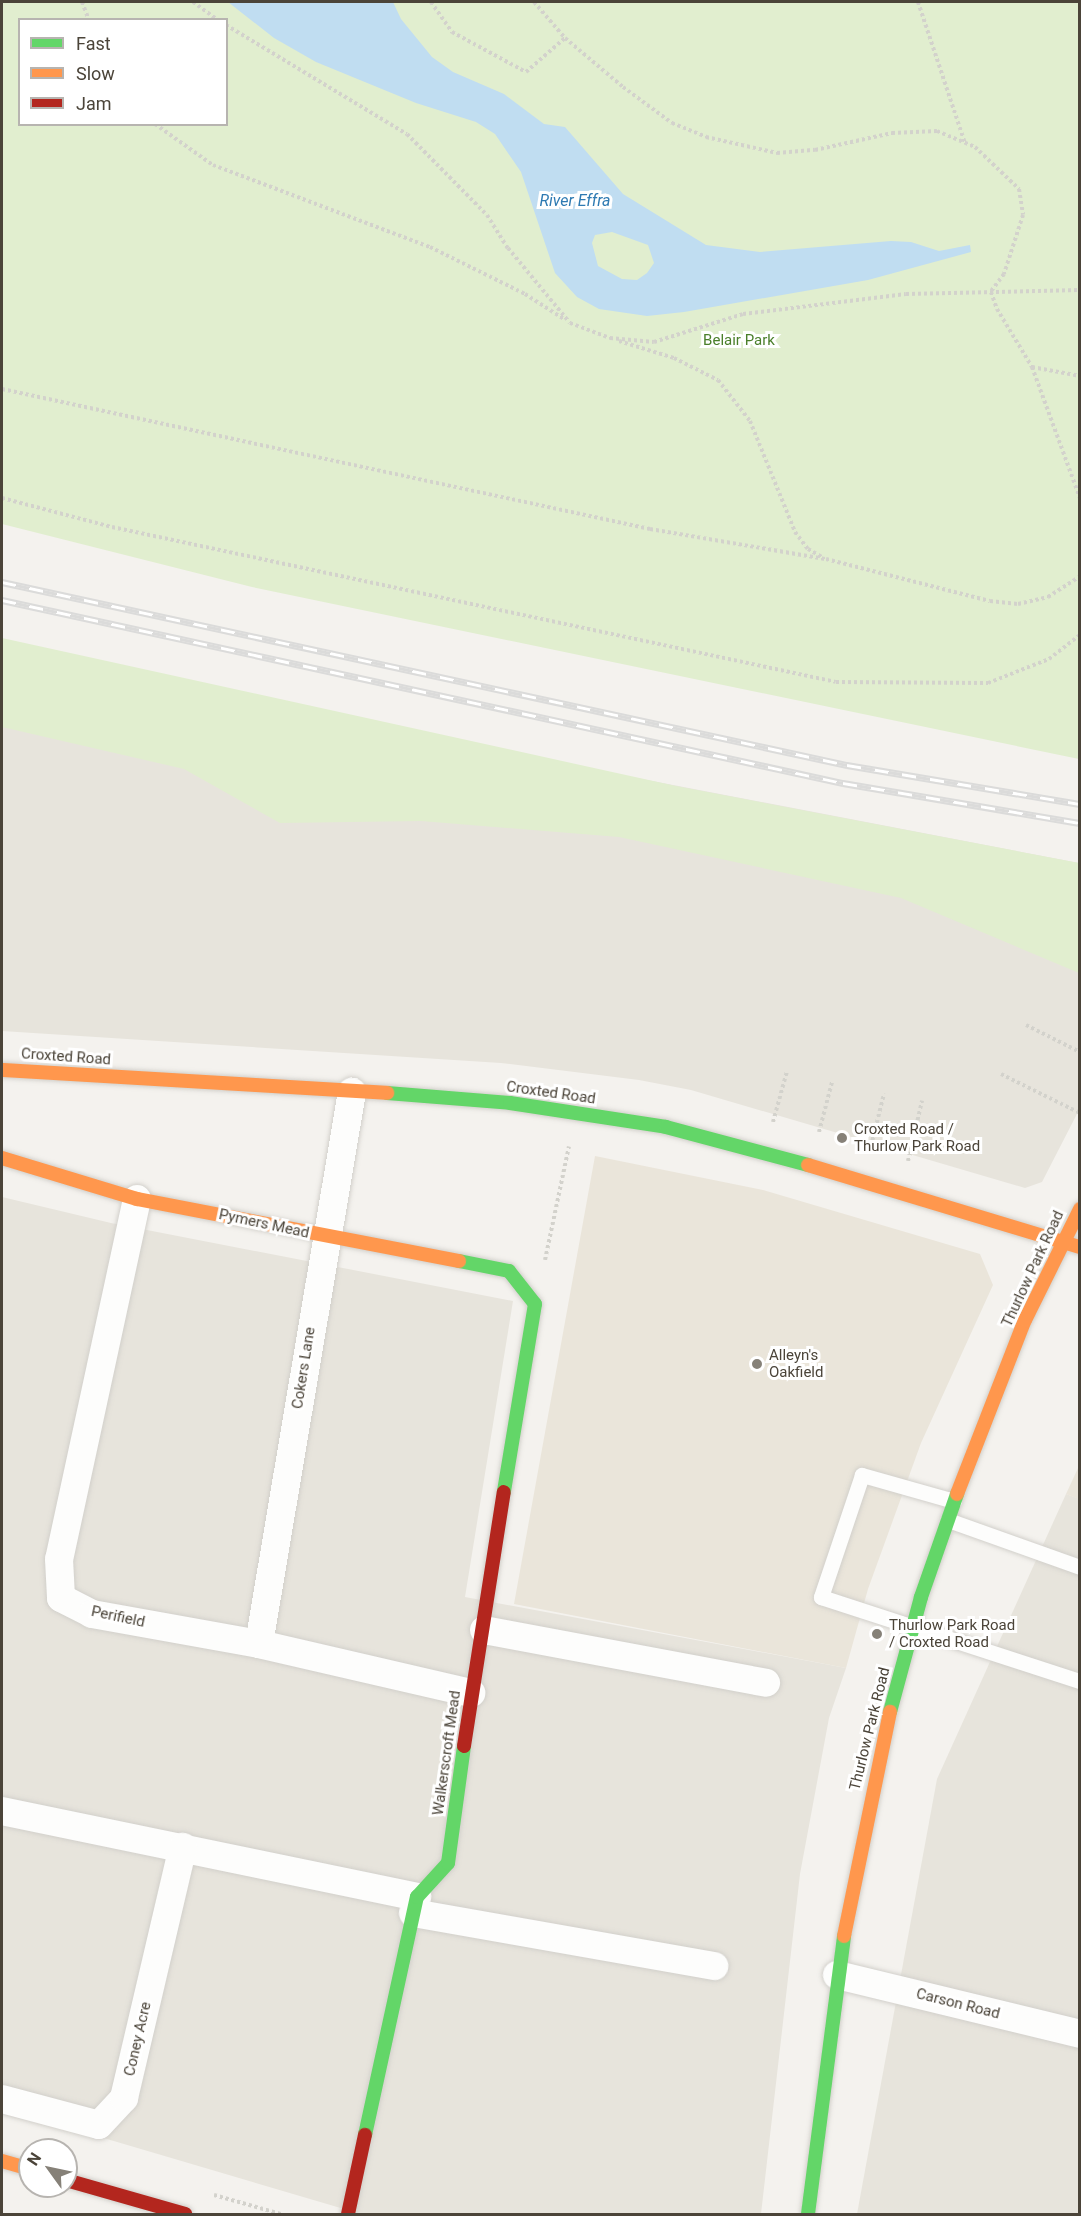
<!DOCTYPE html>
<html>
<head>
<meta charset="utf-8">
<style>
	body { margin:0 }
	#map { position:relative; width:1081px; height:2216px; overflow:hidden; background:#f4f2ee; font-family:Roboto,sans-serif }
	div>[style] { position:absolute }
	.residential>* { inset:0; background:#e7e4dc }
	.education>* { inset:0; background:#eae5da }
	.green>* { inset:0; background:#e1eecf }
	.water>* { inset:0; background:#c0ddf1 }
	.path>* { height:4px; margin-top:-2px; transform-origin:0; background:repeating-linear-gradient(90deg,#d3d2cc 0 3px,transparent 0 6px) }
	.roads { filter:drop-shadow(0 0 2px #d2d0cb) drop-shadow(0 0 2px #d2d0cb) }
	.lane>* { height:15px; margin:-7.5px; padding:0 7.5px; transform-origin:7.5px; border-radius:7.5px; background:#fdfdfc }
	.street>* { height:28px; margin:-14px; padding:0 14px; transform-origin:14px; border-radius:14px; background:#fdfdfc }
	.fast>* { height:14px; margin:-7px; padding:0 7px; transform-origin:7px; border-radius:7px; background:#63d668 }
	.slow>* { height:14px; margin:-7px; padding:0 7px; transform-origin:7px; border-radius:7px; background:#ff974d }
	.jam>* { height:14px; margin:-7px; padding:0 7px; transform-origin:7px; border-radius:7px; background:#b3261e }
	.rail>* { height:7px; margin-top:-3.5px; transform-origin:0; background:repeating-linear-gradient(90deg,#fff 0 14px,#dbdbda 0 28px); box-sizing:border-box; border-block:2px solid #dbdbda }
	.dots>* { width:16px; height:16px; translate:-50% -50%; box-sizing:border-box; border:3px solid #fff; border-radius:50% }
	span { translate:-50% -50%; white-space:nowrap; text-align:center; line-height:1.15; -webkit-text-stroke:6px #fff; paint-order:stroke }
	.park-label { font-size:15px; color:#4a7f2a }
	.street-label { font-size:15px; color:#4b4439 }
	.poi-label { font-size:15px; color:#4b4439 }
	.left { translate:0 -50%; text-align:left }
	.water-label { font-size:16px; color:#2e7ab2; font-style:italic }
	.frame { position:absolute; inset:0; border:3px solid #4b4439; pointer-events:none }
	.legend { position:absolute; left:18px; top:18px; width:210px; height:108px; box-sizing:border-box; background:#fff; border:2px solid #b7b4b0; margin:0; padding:8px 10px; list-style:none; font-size:18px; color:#4b4439 }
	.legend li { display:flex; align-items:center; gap:12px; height:30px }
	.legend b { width:30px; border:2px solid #b7b4b0 }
	.north { position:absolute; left:18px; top:2138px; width:60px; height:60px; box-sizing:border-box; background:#fff; border:2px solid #b7b4b0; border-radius:50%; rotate:303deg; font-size:16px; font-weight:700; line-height:24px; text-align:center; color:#4b4439 }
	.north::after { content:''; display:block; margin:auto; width:21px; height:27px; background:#868178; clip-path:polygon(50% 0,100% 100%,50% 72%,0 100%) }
</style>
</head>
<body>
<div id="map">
	<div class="residential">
		<div style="clip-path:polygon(2px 656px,1079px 863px,1079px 1110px,1042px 1182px,1025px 1188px,691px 1090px,639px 1080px,501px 1063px,2px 1031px)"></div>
		<div style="clip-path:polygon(2px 1197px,111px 1223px,513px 1301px,465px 1597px,846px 1668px,829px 1718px,800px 1874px,761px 2214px,361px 2214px,2px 2108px)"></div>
		<div style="clip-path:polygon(1066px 1494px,1080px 1499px,1079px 2214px,857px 2214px,937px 1779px)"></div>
	</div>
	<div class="education">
		<div style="clip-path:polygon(595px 1156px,763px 1190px,980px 1254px,993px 1285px,921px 1443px,868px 1589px,846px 1668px,514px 1604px)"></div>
		<div style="clip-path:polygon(1079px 1466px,1079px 1499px,1066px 1494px)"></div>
	</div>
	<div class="green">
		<div style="clip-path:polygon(evenodd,2px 2px,1079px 2px,1079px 759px,252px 587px,2px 524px,2px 2px,20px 20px,226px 20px,226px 124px,20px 124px,20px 20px)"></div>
		<div style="clip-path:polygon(2px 638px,676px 786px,1079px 863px,1079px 973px,901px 898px,619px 837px,421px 821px,280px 823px,184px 769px,2px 727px)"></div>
	</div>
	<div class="water">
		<div style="clip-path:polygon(evenodd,228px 2px,393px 2px,401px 19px,432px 57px,453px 72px,504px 94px,544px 124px,565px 127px,623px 194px,706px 245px,760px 252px,891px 241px,911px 242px,939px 251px,970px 245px,971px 252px,868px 280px,684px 312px,647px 316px,599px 309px,577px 297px,555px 273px,521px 172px,495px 134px,476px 122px,416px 103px,316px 62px,274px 38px,228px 2px,612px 232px,648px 245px,654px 263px,647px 273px,637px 280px,622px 279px,598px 266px,592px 243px,595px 235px,612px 232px)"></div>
	</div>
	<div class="path">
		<div style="left:82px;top:2px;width:19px;rotate:69deg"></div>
		<div style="left:193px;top:2px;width:31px;rotate:36deg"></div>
		<div style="left:431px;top:2px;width:37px;rotate:55deg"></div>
		<div style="left:452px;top:32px;width:84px;rotate:28.4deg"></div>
		<div style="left:526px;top:72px;width:52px;rotate:-41.1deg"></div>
		<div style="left:534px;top:2px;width:48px;rotate:49.3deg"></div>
		<div style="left:565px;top:38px;width:76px;rotate:40.2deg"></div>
		<div style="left:623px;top:87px;width:61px;rotate:36.3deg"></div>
		<div style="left:672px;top:123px;width:37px;rotate:22deg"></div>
		<div style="left:706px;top:137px;width:73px;rotate:12.7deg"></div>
		<div style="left:777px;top:153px;width:38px;rotate:-5deg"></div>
		<div style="left:815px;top:150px;width:79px;rotate:-12.4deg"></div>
		<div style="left:892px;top:133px;width:45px;rotate:-2.5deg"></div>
		<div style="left:937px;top:131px;width:41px;rotate:22.8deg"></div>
		<div style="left:975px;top:147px;width:61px;rotate:43.7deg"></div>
		<div style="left:1019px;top:189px;width:26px;rotate:81deg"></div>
		<div style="left:1023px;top:215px;width:62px;rotate:107.9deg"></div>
		<div style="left:1004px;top:274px;width:21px;rotate:127deg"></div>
		<div style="left:918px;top:2px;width:149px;rotate:71.6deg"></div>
		<div style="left:226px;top:25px;width:211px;rotate:31.1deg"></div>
		<div style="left:407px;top:134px;width:114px;rotate:45.4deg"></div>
		<div style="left:487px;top:215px;width:39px;rotate:58deg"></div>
		<div style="left:508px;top:248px;width:97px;rotate:50.4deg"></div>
		<div style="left:570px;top:323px;width:43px;rotate:20.6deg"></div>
		<div style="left:610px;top:338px;width:44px;rotate:5.2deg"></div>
		<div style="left:654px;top:342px;width:93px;rotate:-17.5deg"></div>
		<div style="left:743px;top:314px;width:164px;rotate:-7deg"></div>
		<div style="left:906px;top:294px;width:174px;rotate:-1.3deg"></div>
		<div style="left:155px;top:124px;width:71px;rotate:35.3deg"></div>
		<div style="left:213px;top:165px;width:232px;rotate:20.7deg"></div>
		<div style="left:430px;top:247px;width:106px;rotate:26.3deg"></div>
		<div style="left:525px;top:294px;width:46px;rotate:32.7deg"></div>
		<div style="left:991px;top:292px;width:18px;rotate:71deg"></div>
		<div style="left:997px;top:309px;width:68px;rotate:58.9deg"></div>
		<div style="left:1032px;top:367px;width:49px;rotate:10.6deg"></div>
		<div style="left:619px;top:341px;width:58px;rotate:17.2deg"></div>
		<div style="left:674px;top:358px;width:49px;rotate:26.6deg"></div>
		<div style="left:718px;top:380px;width:52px;rotate:52deg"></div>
		<div style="left:750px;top:421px;width:120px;rotate:67.9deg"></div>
		<div style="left:795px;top:532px;width:21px;rotate:53deg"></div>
		<div style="left:808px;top:549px;width:16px;rotate:30deg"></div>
		<div style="left:1032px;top:367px;width:140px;rotate:69.9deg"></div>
		<div style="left:2px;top:389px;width:663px;rotate:12.19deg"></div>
		<div style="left:650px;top:529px;width:179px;rotate:9.7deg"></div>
		<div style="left:826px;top:559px;width:169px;rotate:14.4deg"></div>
		<div style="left:990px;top:601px;width:28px;rotate:6deg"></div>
		<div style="left:1018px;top:604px;width:31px;rotate:-13deg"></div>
		<div style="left:1048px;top:597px;width:38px;rotate:-33deg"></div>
		<div style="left:2px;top:498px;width:114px;rotate:14.8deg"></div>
		<div style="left:112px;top:527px;width:740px;rotate:12.08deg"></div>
		<div style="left:836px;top:682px;width:152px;rotate:0.4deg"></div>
		<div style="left:988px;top:683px;width:66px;rotate:-21.5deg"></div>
		<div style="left:1049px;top:659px;width:39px;rotate:-38deg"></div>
		<div style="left:1026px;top:1025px;width:60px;rotate:26.6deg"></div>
		<div style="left:1001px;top:1074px;width:88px;rotate:26.3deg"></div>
		<div style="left:773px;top:1122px;width:53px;rotate:-74.6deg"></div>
		<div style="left:819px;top:1132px;width:52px;rotate:-75.4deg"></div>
		<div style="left:871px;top:1146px;width:54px;rotate:-76deg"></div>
		<div style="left:908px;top:1161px;width:62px;rotate:-76.9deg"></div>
		<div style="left:545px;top:1260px;width:116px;rotate:-78.1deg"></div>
		<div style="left:214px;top:2195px;width:70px;rotate:15.8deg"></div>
	</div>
	<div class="roads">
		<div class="lane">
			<div style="left:954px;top:1501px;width:96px;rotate:-164.2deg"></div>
			<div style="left:862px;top:1475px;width:129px;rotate:108.6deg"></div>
			<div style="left:821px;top:1597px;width:272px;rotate:18deg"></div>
			<div style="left:948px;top:1520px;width:140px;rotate:19.6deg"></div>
		</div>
		<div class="street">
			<div style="left:137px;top:1199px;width:368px;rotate:102.2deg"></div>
			<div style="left:59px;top:1559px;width:39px;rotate:87deg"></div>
			<div style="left:61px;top:1598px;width:35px;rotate:27deg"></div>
			<div style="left:92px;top:1614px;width:170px;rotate:10.2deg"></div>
			<div style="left:259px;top:1644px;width:218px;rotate:13deg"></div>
			<div style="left:484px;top:1630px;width:287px;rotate:10.6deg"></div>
			<div style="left:259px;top:1644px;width:560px;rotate:-80.44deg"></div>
			<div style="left:2px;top:1811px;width:424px;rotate:11.7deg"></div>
			<div style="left:413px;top:1913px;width:306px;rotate:10deg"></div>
			<div style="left:837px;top:1975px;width:250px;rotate:13.6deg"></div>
			<div style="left:2px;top:2099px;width:100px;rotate:15deg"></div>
			<div style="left:99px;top:2125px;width:37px;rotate:-47deg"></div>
			<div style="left:124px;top:2098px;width:258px;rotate:-76.8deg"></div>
		</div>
		<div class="fast">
			<div style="left:387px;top:1093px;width:123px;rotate:4.6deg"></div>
			<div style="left:510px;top:1103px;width:158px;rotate:8.7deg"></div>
			<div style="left:666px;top:1127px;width:147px;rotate:15deg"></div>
			<div style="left:459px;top:1261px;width:51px;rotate:11.3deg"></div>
			<div style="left:509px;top:1271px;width:42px;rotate:51.8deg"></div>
			<div style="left:535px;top:1304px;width:191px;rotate:99.4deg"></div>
			<div style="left:890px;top:1712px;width:119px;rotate:-74.9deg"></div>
			<div style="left:921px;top:1597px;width:109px;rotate:-70.7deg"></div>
			<div style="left:365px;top:2135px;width:244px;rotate:-77.7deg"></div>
			<div style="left:417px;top:1897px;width:46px;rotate:-47.6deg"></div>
			<div style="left:448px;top:1863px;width:118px;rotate:-82.2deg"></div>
			<div style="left:808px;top:2214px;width:280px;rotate:-82.6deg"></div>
		</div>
		<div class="slow">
			<div style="left:2px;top:1070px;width:386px;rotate:3.4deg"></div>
			<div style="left:2px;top:1158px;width:141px;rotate:16.9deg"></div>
			<div style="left:137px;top:1199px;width:328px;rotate:10.9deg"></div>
			<div style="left:808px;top:1165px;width:284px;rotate:16.8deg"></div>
			<div style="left:957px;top:1494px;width:187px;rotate:-68.7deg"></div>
			<div style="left:1025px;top:1320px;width:124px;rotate:-63.6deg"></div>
			<div style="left:844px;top:1936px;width:229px;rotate:-78.4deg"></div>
			<div style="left:2px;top:2161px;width:29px;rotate:16deg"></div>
		</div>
		<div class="jam">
			<div style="left:464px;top:1746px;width:257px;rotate:-81.1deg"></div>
			<div style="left:66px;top:2180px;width:124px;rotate:15.9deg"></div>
			<div style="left:348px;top:2214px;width:81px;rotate:-77.9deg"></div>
		</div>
	</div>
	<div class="rail">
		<div style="left:2px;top:582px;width:865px;rotate:12.22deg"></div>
		<div style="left:847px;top:765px;width:236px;rotate:9.5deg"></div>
		<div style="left:2px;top:600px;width:861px;rotate:12.28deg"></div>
		<div style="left:843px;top:783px;width:240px;rotate:9.6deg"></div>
	</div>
	<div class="dots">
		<div style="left:842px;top:1138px;background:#868178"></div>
		<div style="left:757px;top:1364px;background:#868178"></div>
		<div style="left:877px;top:1634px;background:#868178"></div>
	</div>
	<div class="park-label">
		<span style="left:739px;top:341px">Belair Park</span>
	</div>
	<div class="street-label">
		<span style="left:66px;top:1057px;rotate:4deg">Croxted Road</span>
		<span style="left:551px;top:1093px;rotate:8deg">Croxted Road</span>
		<span style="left:264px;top:1224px;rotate:12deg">Pymers Mead</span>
		<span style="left:1033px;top:1269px;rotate:-65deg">Thurlow Park Road</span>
		<span style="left:304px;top:1368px;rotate:-81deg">Cokers Lane</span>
		<span style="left:118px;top:1617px;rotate:12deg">Perifield</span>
		<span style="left:870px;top:1729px;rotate:-76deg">Thurlow Park Road</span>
		<span style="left:447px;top:1753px;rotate:-82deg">Walkerscroft Mead</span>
		<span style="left:958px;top:2004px;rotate:14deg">Carson Road</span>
		<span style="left:138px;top:2039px;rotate:-77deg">Coney Acre</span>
	</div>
	<div class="poi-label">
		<span class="left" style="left:854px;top:1138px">Croxted Road /<br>Thurlow Park Road</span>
		<span class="left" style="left:769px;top:1364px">Alleyn's<br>Oakfield</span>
		<span class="left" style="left:889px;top:1634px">Thurlow Park Road<br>/ Croxted Road</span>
	</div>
	<div class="water-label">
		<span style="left:575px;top:201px">River Effra</span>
	</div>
	<div class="frame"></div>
	<ul class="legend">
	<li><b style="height:8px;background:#63d668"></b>Fast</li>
	<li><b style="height:8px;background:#ff974d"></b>Slow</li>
	<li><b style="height:8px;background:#b3261e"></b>Jam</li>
	</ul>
	<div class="north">N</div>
</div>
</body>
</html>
